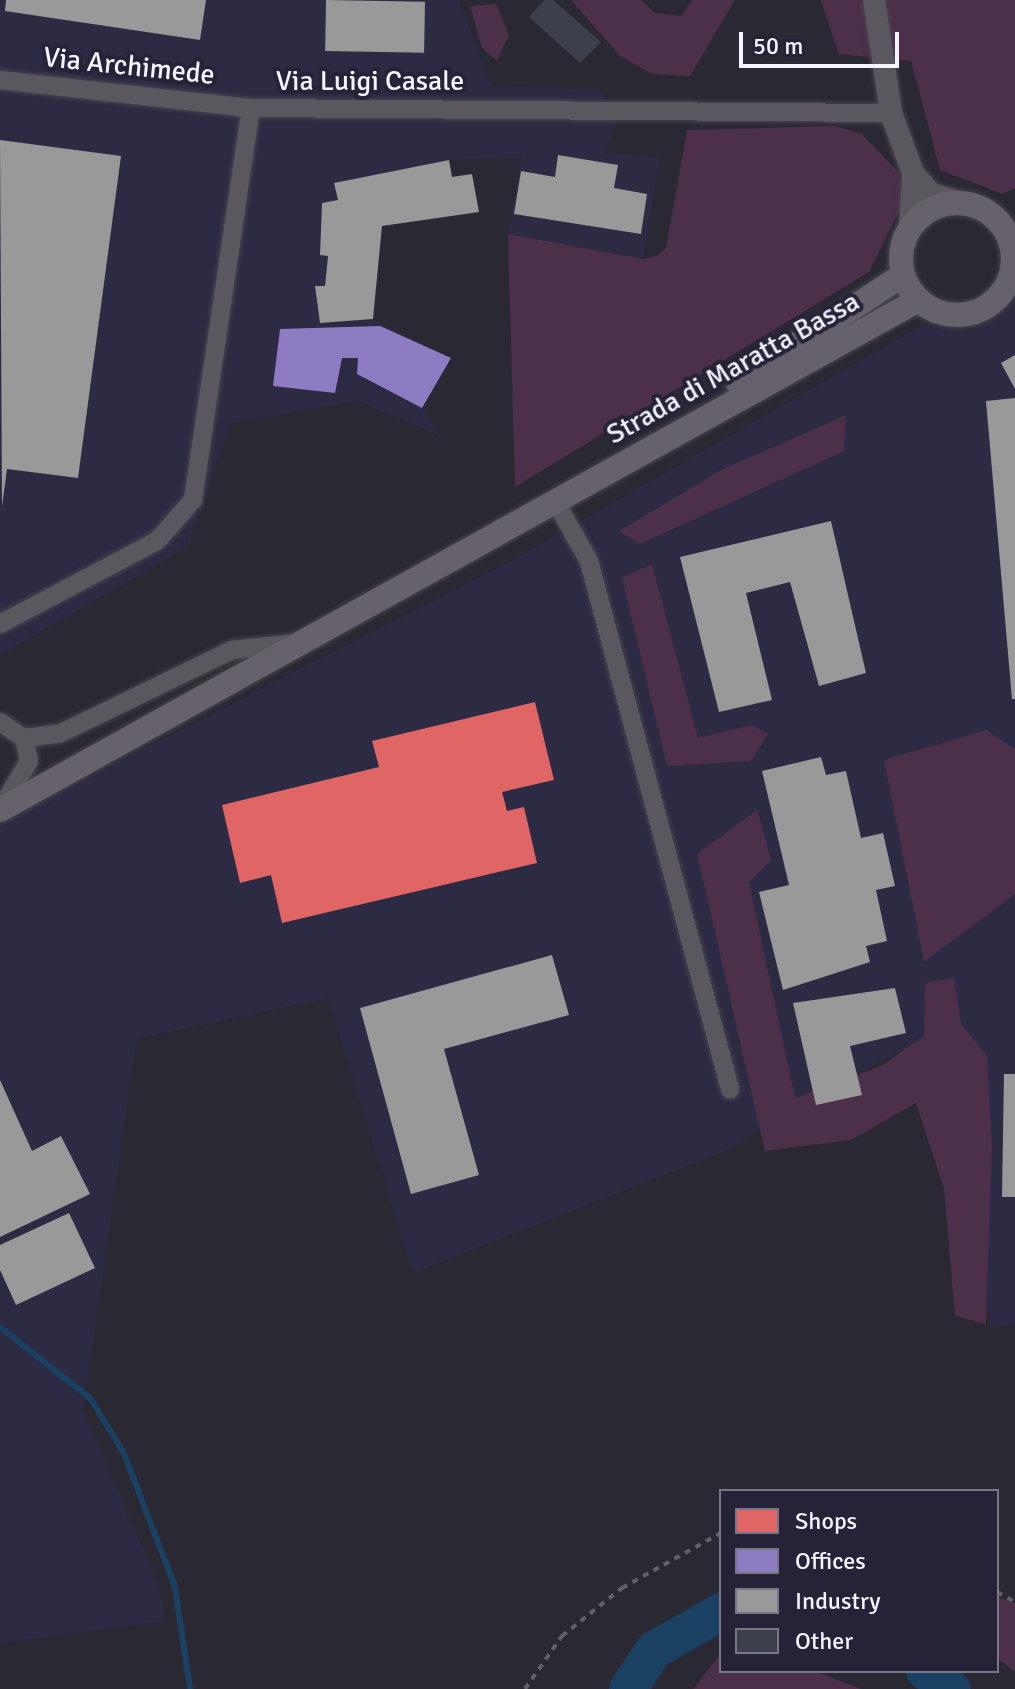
<!DOCTYPE html>
<html>
<head>
<meta charset="utf-8">
<style>
	body { margin:0 }
	#map { position:relative; width:1015px; height:1689px; overflow:hidden; background:#2a2833; font-family:Signika,sans-serif }
	div>[style] { position:absolute }
	.built>* { inset:0; background:#2d2a43 }
	.green>* { inset:0; background:#4c2f49 }
	.shops>* { inset:0; background:#e06666 }
	.offices>* { inset:0; background:#8e7cc3 }
	.industry>* { inset:0; background:#999; transform-origin:0 0 }
	.stream>* { height:6px; margin:-3px; padding:0 3px; transform-origin:3px; border-radius:3px; background:#1b4162 }
	.river>* { height:38px; margin:-19px; padding:0 19px; transform-origin:19px; border-radius:19px; background:#1b4162 }
	.building>* { inset:0; background:#3d3f4c }
	.path>* { height:4px; margin-top:-2px; transform-origin:0; background:repeating-linear-gradient(90deg,#625f67 0 6px,transparent 0 12px) }
	.roads { filter:drop-shadow(0 0 2px #47454f) drop-shadow(0 0 2px #47454f) }
	.minor>* { height:18px; margin:-9px; padding:0 9px; transform-origin:9px; border-radius:9px; background:#5a575e }
	.tertiary>* { height:22px; margin:-11px; padding:0 11px; transform-origin:11px; border-radius:11px; background:#5a575e }
	.secondary>* { height:24px; margin:-12px; padding:0 12px; transform-origin:12px; border-radius:12px; background:#66616b }
	.secondary>.ring { margin:-12px; padding:0; box-sizing:content-box; background:none; border:24px solid #66616b; border-radius:50% }
	span { translate:-50% -50%; white-space:nowrap; text-align:center; line-height:1.15; -webkit-text-stroke:8px #262338; paint-order:stroke }
	.street-label { font-size:28px; color:#f4f3fe }
	.legend { position:absolute; left:719px; top:1489px; width:280px; height:184px; box-sizing:border-box; background:#262338; border:2px solid #787687; margin:0; padding:10px 14px; list-style:none; font-size:24px; color:#f4f3fe }
	.legend li { display:flex; align-items:center; gap:16px; height:40px }
	.legend b { width:40px; border:2px solid #787687 }
	.scale { position:absolute; left:739px; top:32px; width:160px; height:36px; box-sizing:border-box; border:4px solid #f4f3fe; border-top:0; padding-left:10px; font-size:24px; line-height:28px; white-space:nowrap; color:#f4f3fe; -webkit-text-stroke:6px #262338; paint-order:stroke }
</style>
</head>
<body>
<div id="map">
	<div class="built">
		<div style="clip-path:polygon(0 0,459px 0,492px 86px,601px 90px,615px 121px,604px 153px,660px 158px,643px 259px,508px 234px,521px 158px,449px 160px,334px 183px,338px 200px,322px 204px,321px 255px,328px 256px,325px 286px,316px 286px,320px 322px,373px 319px,451px 358px,422px 408px,440px 436px,358px 401px,231px 423px,188px 547px,0 655px)"></div>
		<div style="clip-path:polygon(1015px 302px,1015px 1325px,990px 1327px,957px 1023px,792px 1107px,733px 1148px,413px 1273px,328px 998px,136px 1039px,83px 1410px,162px 1594px,165px 1621px,0 1643px,0 823px,517px 558px,921px 326px,974px 330px)"></div>
	</div>
	<div class="green">
		<div style="clip-path:polygon(571px 0,641px 0,655px 13px,682px 16px,692px 0,735px 0,690px 76px,652px 74px,620px 56px)"></div>
		<div style="clip-path:polygon(821px 0,1015px 0,1015px 188px,1003px 194px,940px 170px,911px 61px,839px 54px)"></div>
		<div style="clip-path:polygon(496px 4px,509px 35px,497px 61px,482px 48px,470px 6px)"></div>
		<div style="clip-path:polygon(835px 126px,862px 134px,899px 173px,902px 205px,869px 272px,515px 487px,508px 234px,643px 259px,657px 256px,666px 248px,687px 130px)"></div>
		<div style="clip-path:polygon(846px 415px,844px 451px,640px 544px,619px 531px,723px 469px)"></div>
		<div style="clip-path:polygon(652px 564px,698px 738px,752px 725px,768px 734px,751px 761px,667px 766px,622px 578px)"></div>
		<div style="clip-path:polygon(986px 730px,1015px 749px,1015px 894px,924px 962px,884px 760px)"></div>
		<div style="clip-path:polygon(757px 810px,771px 860px,749px 882px,795px 1098px,881px 1066px,924px 1036px,925px 983px,954px 978px,961px 1024px,987px 1056px,992px 1145px,986px 1324px,955px 1316px,944px 1189px,916px 1103px,851px 1140px,765px 1151px,697px 854px)"></div>
		<div style="clip-path:polygon(997px 1597px,1015px 1603px,1015px 1672px,997px 1658px)"></div>
		<div style="clip-path:polygon(719px 1656px,721px 1671px,815px 1671px,861px 1689px,693px 1689px)"></div>
	</div>
	<div class="shops">
		<div style="clip-path:polygon(535px 702px,554px 780px,502px 792px,507px 811px,524px 807px,537px 863px,282px 923px,271px 875px,240px 883px,222px 805px,379px 767px,372px 741px)"></div>
	</div>
	<div class="offices">
		<div style="clip-path:polygon(380px 326px,451px 358px,422px 408px,357px 374px,358px 358px,342px 358px,335px 393px,273px 386px,280px 329px)"></div>
	</div>
	<div class="industry">
		<div style="clip-path:polygon(6px 0,206px 0,200px 40px,5px 11px)"></div>
		<div style="left:326px;top:0;width:99px;height:51px;rotate:1deg"></div>
		<div style="clip-path:polygon(0 140px,121px 156px,78px 478px,7px 469px,2px 507px)"></div>
		<div style="clip-path:polygon(558px 155px,618px 165px,614px 188px,647px 194px,641px 234px,514px 214px,521px 171px,555px 177px)"></div>
		<div style="clip-path:polygon(449px 160px,452px 177px,472px 174px,479px 212px,382px 226px,373px 319px,320px 323px,315px 286px,325px 286px,328px 256px,320px 255px,322px 203px,338px 200px,334px 183px)"></div>
		<div style="clip-path:polygon(1015px 355px,1015px 389px,1001px 363px)"></div>
		<div style="clip-path:polygon(1015px 398px,1015px 699px,1012px 699px,986px 401px)"></div>
		<div style="clip-path:polygon(831px 521px,866px 673px,819px 686px,790px 582px,746px 593px,772px 700px,719px 712px,680px 557px)"></div>
		<div style="clip-path:polygon(821px 757px,826px 775px,846px 771px,861px 838px,883px 833px,895px 886px,876px 890px,887px 941px,866px 946px,870px 962px,783px 990px,759px 892px,789px 885px,762px 771px)"></div>
		<div style="clip-path:polygon(552px 955px,569px 1015px,444px 1049px,479px 1175px,411px 1194px,360px 1008px)"></div>
		<div style="clip-path:polygon(895px 988px,906px 1033px,850px 1046px,862px 1095px,816px 1105px,793px 1003px)"></div>
		<div style="clip-path:polygon(1004px 1074px,1015px 1074px,1015px 1197px,1002px 1197px)"></div>
		<div style="clip-path:polygon(0 1080px,32px 1151px,61px 1136px,90px 1194px,0 1237px)"></div>
		<div style="clip-path:polygon(69px 1213px,95px 1268px,16px 1305px,0 1270px,0 1245px)"></div>
	</div>
	<div class="stream">
		<div style="left:0;top:1327px;width:115px;rotate:38.3deg"></div>
		<div style="left:90px;top:1398px;width:65px;rotate:58.3deg"></div>
		<div style="left:124px;top:1453px;width:143px;rotate:69.2deg"></div>
		<div style="left:175px;top:1587px;width:103px;rotate:81.6deg"></div>
	</div>
	<div class="river">
		<div style="left:925px;top:1671px;width:32px;rotate:34deg"></div>
		<div style="left:628px;top:1689px;width:47px;rotate:-56.3deg"></div>
		<div style="left:654px;top:1650px;width:77px;rotate:-29.6deg"></div>
	</div>
	<div class="building">
		<div style="clip-path:polygon(544px 0,553px 0,601px 42px,580px 63px,529px 17px)"></div>
	</div>
	<div class="path">
		<div style="left:997px;top:1592px;width:21px;rotate:29deg"></div>
		<div style="left:525px;top:1689px;width:65px;rotate:-55.1deg"></div>
		<div style="left:562px;top:1636px;width:77px;rotate:-38.7deg"></div>
		<div style="left:622px;top:1588px;width:113px;rotate:-29.1deg"></div>
	</div>
	<div class="roads">
		<div class="minor">
			<div style="left:0;top:80px;width:253px;rotate:6.4deg"></div>
			<div style="left:554px;top:499px;width:71px;rotate:60.6deg"></div>
			<div style="left:589px;top:561px;width:547px;rotate:75.05deg"></div>
			<div style="left:0;top:624px;width:178px;rotate:-27.9deg"></div>
			<div style="left:157px;top:541px;width:55px;rotate:-48.7deg"></div>
			<div style="left:193px;top:500px;width:396px;rotate:-81.6deg"></div>
			<div style="left:251px;top:108px;width:640px;rotate:0.45deg"></div>
			<div style="left:0;top:722px;width:29px;rotate:34deg"></div>
			<div style="left:24px;top:738px;width:35px;rotate:-7deg"></div>
			<div style="left:59px;top:734px;width:192px;rotate:-25.9deg"></div>
			<div style="left:232px;top:650px;width:62px;rotate:-6.4deg"></div>
			<div style="left:4px;top:803px;width:49px;rotate:-59.2deg"></div>
			<div style="left:29px;top:761px;width:24px;rotate:-102deg"></div>
		</div>
		<div class="tertiary">
			<div style="left:874px;top:0;width:114px;rotate:81.4deg"></div>
			<div style="left:891px;top:113px;width:64px;rotate:69.9deg"></div>
			<div style="left:913px;top:173px;width:28px;rotate:49deg"></div>
			<div style="left:931px;top:194px;width:32px;rotate:16deg"></div>
			<div style="left:910px;top:229px;width:56px;rotate:-86.9deg"></div>
		</div>
		<div class="secondary">
			<div class="ring" style="left:901px;top:203px;width:88px;height:88px"></div>
			<div style="left:738px;top:383px;width:197px;rotate:-33.2deg"></div>
			<div style="left:0;top:810px;width:1050px;rotate:-29.05deg"></div>
		</div>
	</div>
	<div class="street-label">
		<span style="left:129px;top:66px;rotate:6deg">Via Archimede</span>
		<span style="left:370px;top:81px">Via Luigi Casale</span>
		<span style="left:733px;top:368px;rotate:-29deg">Strada di Maratta Bassa</span>
	</div>
	<ul class="legend">
	<li><b style="height:22px;background:#e06666"></b>Shops</li>
	<li><b style="height:22px;background:#8e7cc3"></b>Offices</li>
	<li><b style="height:22px;background:#999"></b>Industry</li>
	<li><b style="height:22px;background:#3d3f4c"></b>Other</li>
	</ul>
	<div class="scale">50 m</div>
</div>
</body>
</html>
